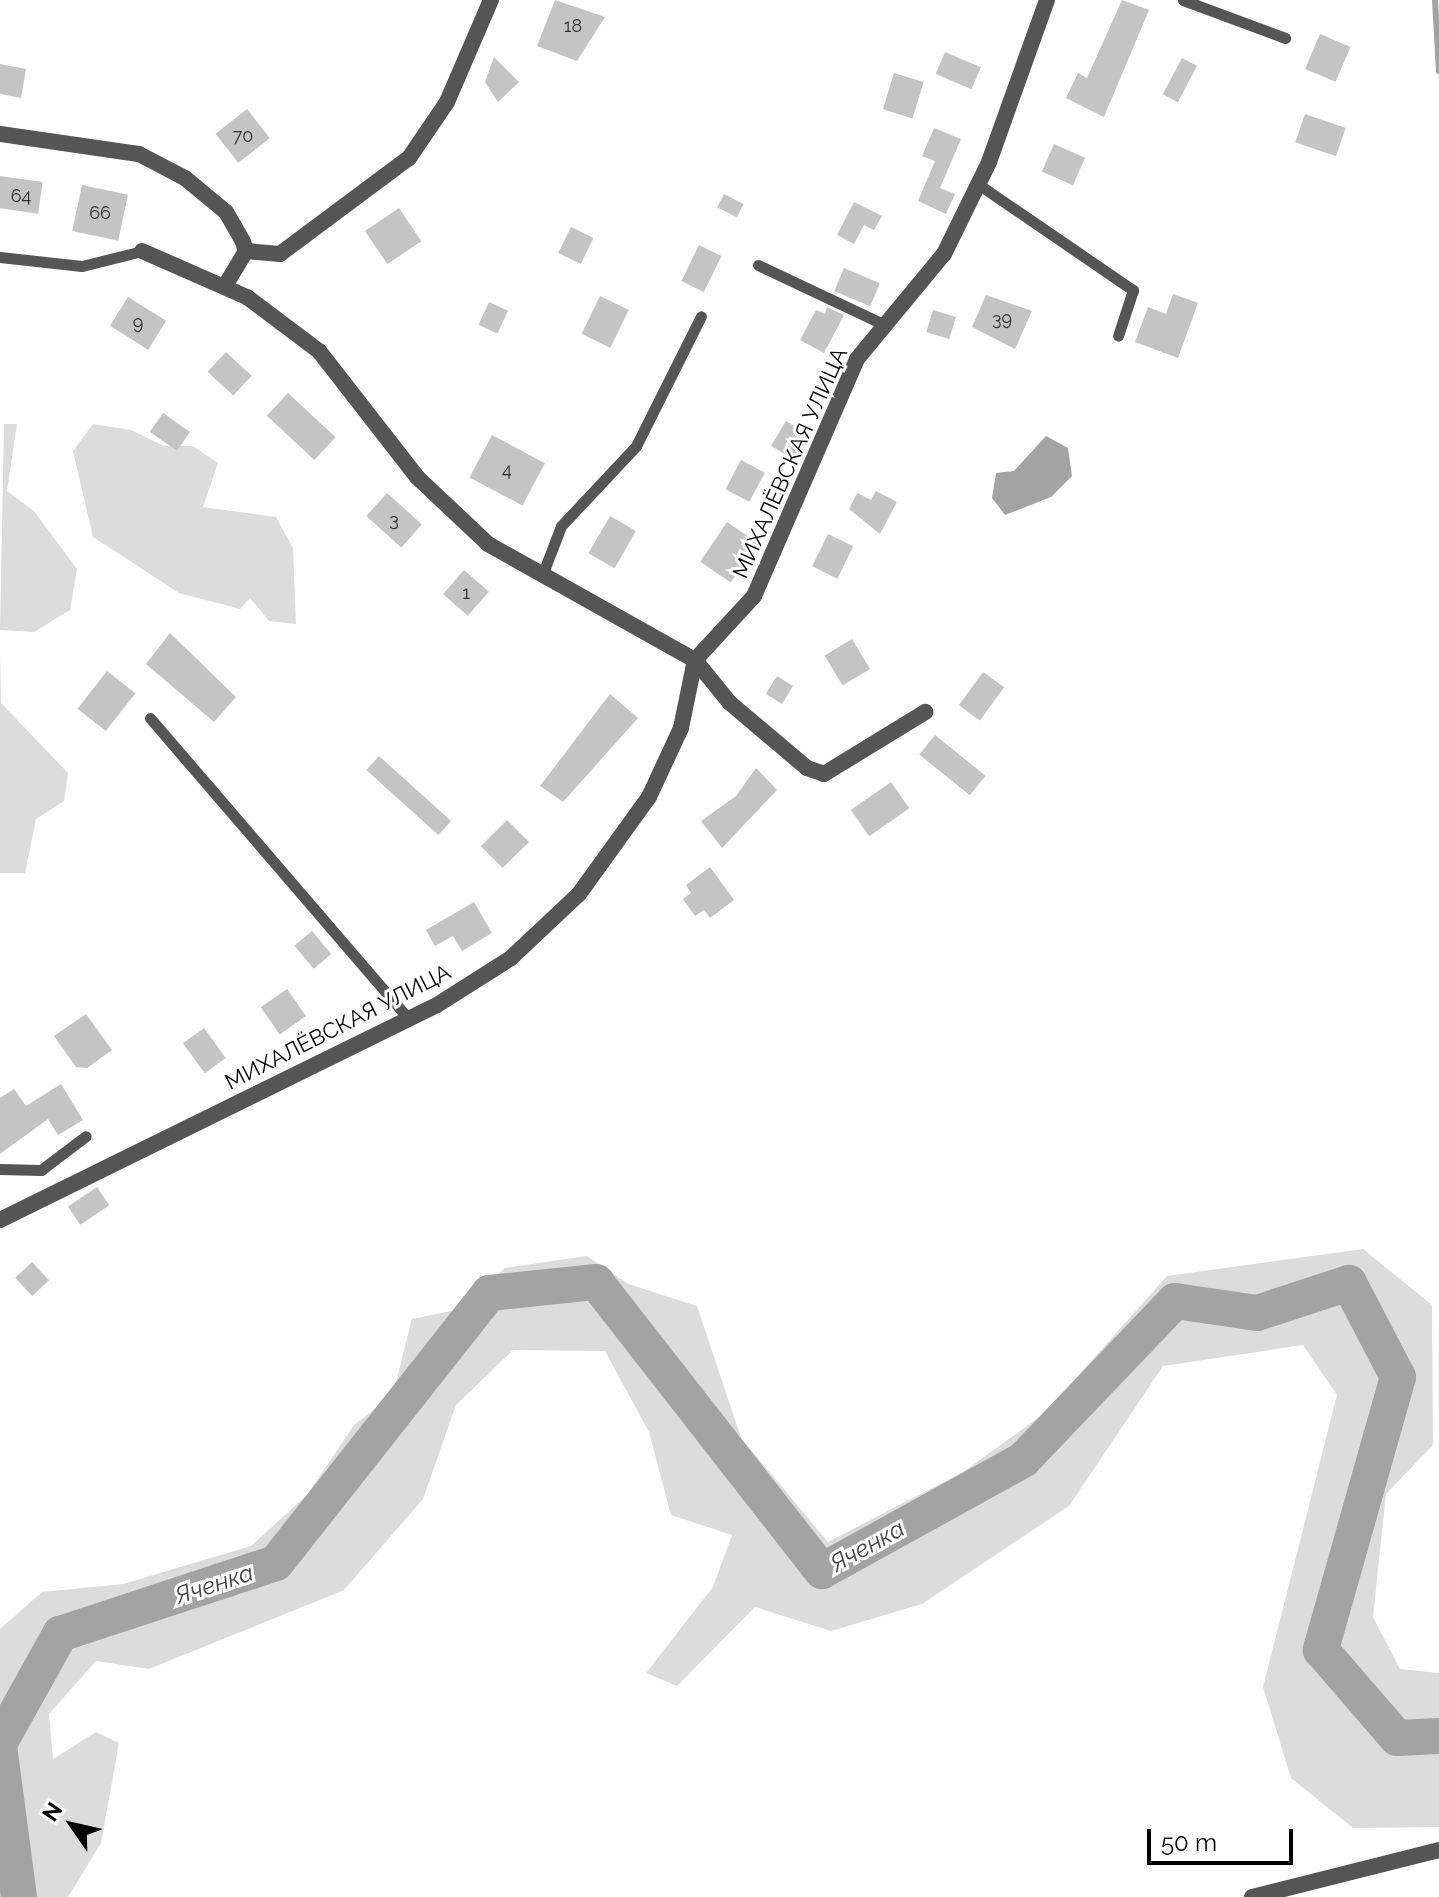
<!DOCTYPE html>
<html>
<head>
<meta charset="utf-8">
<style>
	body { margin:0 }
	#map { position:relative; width:1439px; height:1897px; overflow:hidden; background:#fff; font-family:Raleway,sans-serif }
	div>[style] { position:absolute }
	.green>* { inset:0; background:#dcdcdc }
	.water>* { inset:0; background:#a3a3a3 }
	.stream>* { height:6px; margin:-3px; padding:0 3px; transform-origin:3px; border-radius:3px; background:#a3a3a3 }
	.river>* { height:36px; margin:-18px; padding:0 18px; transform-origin:18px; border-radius:18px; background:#a3a3a3 }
	.building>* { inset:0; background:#c4c4c4; transform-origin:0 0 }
	.lane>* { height:11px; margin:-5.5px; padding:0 5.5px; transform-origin:5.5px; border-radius:5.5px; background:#555 }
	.street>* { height:16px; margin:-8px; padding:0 8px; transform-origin:8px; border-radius:8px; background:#555 }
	span { translate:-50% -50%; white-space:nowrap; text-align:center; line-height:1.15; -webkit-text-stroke:6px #fff; paint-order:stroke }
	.number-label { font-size:18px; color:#313131 }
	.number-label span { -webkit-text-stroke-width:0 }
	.street-label { font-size:22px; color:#000 }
	.water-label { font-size:24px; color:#444; font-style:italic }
	.north { position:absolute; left:32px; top:1785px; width:80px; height:80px; -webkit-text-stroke:6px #fff; paint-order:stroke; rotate:304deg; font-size:22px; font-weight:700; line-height:32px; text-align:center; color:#000 }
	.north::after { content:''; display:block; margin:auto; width:28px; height:36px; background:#000; clip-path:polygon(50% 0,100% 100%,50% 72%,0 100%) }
	.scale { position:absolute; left:1147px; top:1829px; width:146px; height:36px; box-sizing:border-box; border:4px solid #000; border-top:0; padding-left:10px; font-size:24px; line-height:28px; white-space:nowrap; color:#000; -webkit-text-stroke:6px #fff; paint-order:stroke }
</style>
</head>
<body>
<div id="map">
	<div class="green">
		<div style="clip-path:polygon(4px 424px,17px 424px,7px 491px,34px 511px,77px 569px,70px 610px,34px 632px,0 630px)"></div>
		<div style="clip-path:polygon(93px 424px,131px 430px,164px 446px,193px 446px,218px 463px,203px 507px,276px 517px,293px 548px,296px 624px,269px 621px,250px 598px,240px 609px,179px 593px,93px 537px,73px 451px)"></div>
		<div style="clip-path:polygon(0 650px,1px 703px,68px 773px,64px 801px,36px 819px,25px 873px,0 873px)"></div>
		<div style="clip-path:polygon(1363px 1249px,1432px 1305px,1433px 1445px,1386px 1494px,1373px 1617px,1400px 1669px,1439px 1673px,1439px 1827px,1353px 1828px,1291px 1778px,1263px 1687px,1337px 1395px,1303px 1345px,1163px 1366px,1069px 1506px,922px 1604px,831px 1631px,755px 1607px,677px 1686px,646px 1673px,713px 1587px,732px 1535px,671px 1515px,649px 1432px,605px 1351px,513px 1350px,456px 1405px,423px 1499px,344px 1590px,149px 1669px,96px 1661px,49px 1714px,53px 1759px,96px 1732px,119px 1743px,101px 1843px,68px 1897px,0 1897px,0 1629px,42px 1592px,123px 1584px,251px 1546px,307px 1495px,354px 1425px,393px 1395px,412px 1319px,456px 1310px,505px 1268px,587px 1256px,628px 1284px,697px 1306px,741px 1438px,828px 1542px,963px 1472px,1045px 1413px,1167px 1276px)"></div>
	</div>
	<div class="water">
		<div style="clip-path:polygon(1046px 436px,1068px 448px,1072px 476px,1051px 497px,1005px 515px,992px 498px,996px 473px,1014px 471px)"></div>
	</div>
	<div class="stream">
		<div style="left:1435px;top:0;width:71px;rotate:86.8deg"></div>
	</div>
	<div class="river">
		<div style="left:0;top:1742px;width:124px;rotate:-60.9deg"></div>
		<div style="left:60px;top:1634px;width:227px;rotate:-18.2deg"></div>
		<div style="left:276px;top:1563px;width:344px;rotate:-51.7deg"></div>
		<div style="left:489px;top:1293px;width:108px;rotate:-5.9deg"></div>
		<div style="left:596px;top:1282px;width:367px;rotate:52deg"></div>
		<div style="left:822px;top:1571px;width:230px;rotate:-28.9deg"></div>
		<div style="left:1023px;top:1460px;width:220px;rotate:-46.3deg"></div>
		<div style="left:1175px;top:1301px;width:83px;rotate:8.3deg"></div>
		<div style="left:1257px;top:1313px;width:97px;rotate:-18.1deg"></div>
		<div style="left:1349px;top:1283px;width:106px;rotate:62.5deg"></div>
		<div style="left:1398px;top:1377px;width:284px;rotate:105.8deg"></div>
		<div style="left:1321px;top:1650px;width:116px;rotate:49.2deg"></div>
		<div style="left:1397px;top:1738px;width:42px;rotate:-2.7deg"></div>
		<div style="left:0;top:1753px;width:145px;rotate:82.5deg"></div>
	</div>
	<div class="building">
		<div style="clip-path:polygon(555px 0,605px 17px,577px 61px,537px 46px)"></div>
		<div style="clip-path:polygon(1122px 0,1149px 10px,1104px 117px,1066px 98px,1078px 73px,1087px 78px)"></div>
		<div style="left:1320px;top:34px;width:33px;height:38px;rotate:23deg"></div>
		<div style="left:945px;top:52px;width:39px;height:24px;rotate:23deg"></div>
		<div style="clip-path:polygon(494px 57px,519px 82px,498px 102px,485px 82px)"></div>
		<div style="left:1182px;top:58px;width:17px;height:41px;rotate:28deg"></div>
		<div style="clip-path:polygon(0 64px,26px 69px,21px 98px,0 94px)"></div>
		<div style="left:894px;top:73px;width:31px;height:38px;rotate:17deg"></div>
		<div style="left:247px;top:109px;width:37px;height:40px;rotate:52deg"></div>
		<div style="left:1305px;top:114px;width:43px;height:30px;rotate:19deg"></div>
		<div style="clip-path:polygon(934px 128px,961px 139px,940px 188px,955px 194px,946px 214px,918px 201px,935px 161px,922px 156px)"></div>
		<div style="left:1054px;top:144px;width:34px;height:30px;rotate:24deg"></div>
		<div style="left:0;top:176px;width:43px;height:32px;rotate:8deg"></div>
		<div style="left:82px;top:185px;width:47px;height:47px;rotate:12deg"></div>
		<div style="left:724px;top:194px;width:22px;height:15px;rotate:27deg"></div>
		<div style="clip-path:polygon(854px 202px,882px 216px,874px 230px,864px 225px,854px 244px,837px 235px)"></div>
		<div style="left:399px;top:208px;width:40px;height:41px;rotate:56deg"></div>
		<div style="left:571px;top:227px;width:25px;height:29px;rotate:26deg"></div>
		<div style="left:699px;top:245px;width:25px;height:40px;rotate:26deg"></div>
		<div style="left:844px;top:268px;width:39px;height:25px;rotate:23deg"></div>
		<div style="clip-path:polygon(1173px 294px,1198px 303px,1178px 358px,1135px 342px,1148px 307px,1166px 314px)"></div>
		<div style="clip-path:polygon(986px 295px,1032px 311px,1015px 349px,972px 327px)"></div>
		<div style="left:600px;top:296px;width:32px;height:42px;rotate:26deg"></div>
		<div style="left:128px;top:297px;width:45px;height:34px;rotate:32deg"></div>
		<div style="left:489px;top:302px;width:21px;height:25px;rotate:25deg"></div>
		<div style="clip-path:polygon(827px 307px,844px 315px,824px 353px,800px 340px,816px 310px,825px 314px)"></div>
		<div style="left:933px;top:310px;width:24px;height:23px;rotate:17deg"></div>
		<div style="left:226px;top:352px;width:35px;height:27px;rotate:43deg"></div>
		<div style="left:288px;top:393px;width:65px;height:31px;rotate:43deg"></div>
		<div style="left:163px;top:413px;width:33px;height:23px;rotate:35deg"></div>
		<div style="left:786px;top:421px;width:27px;height:29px;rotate:31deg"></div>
		<div style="left:492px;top:435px;width:60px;height:48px;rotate:28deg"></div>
		<div style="left:741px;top:460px;width:27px;height:33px;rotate:28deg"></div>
		<div style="clip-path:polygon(876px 491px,897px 502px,880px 534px,849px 509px,857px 493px,871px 500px)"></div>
		<div style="left:387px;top:493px;width:47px;height:31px;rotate:42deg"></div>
		<div style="left:610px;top:516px;width:30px;height:43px;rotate:30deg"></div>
		<div style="left:727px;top:522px;width:37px;height:48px;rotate:34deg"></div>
		<div style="left:828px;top:534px;width:28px;height:36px;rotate:26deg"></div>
		<div style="left:464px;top:570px;width:33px;height:32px;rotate:41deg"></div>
		<div style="clip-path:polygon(170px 633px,236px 697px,214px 722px,146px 664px)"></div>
		<div style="left:852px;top:639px;width:35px;height:32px;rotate:59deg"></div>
		<div style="left:107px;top:671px;width:36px;height:48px;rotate:38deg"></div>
		<div style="left:983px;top:672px;width:26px;height:41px;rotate:36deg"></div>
		<div style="left:777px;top:676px;width:19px;height:21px;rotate:32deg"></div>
		<div style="clip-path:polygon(610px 694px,638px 718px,563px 802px,540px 786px)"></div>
		<div style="left:935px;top:735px;width:65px;height:25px;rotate:39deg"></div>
		<div style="left:379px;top:756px;width:97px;height:19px;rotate:42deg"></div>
		<div style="clip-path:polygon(756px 768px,777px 790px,722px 848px,701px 821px,736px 796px)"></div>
		<div style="left:891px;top:782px;width:32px;height:49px;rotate:55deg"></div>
		<div style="left:507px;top:820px;width:31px;height:37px;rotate:45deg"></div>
		<div style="clip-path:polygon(710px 867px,734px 900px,710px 918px,704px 910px,695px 916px,683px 899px,691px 893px,686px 885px)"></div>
		<div style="clip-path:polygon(474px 902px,492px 933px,462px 951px,453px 936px,435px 946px,426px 930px)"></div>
		<div style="left:312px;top:931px;width:30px;height:23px;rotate:50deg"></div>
		<div style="left:287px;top:989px;width:33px;height:32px;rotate:55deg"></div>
		<div style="clip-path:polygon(86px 1014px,112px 1050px,87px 1068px,76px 1067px,54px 1036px)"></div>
		<div style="left:204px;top:1028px;width:37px;height:26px;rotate:54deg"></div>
		<div style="clip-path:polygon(61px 1084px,83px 1120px,58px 1135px,48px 1119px,0 1154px,0 1098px,14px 1089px,26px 1106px)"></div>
		<div style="left:97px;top:1187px;width:22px;height:35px;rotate:56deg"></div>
		<div style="left:32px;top:1262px;width:25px;height:23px;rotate:47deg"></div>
	</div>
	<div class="lane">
		<div style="left:1183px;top:0;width:109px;rotate:20.4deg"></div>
		<div style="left:978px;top:184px;width:188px;rotate:34.4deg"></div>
		<div style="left:1133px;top:290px;width:48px;rotate:108.1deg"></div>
		<div style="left:0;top:257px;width:82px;rotate:6.3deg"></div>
		<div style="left:82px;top:266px;width:62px;rotate:-14deg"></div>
		<div style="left:758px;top:265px;width:140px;rotate:25.3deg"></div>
		<div style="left:543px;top:573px;width:50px;rotate:-69deg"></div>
		<div style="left:561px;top:526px;width:110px;rotate:-46.8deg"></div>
		<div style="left:636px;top:446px;width:145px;rotate:-63.4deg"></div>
		<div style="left:150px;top:718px;width:397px;rotate:49.3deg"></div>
		<div style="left:0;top:1169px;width:41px;rotate:1.4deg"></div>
		<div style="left:41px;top:1170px;width:56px;rotate:-37.1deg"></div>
	</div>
	<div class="street">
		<div style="left:0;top:134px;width:140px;rotate:8.2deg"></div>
		<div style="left:139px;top:154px;width:52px;rotate:27.6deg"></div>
		<div style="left:185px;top:178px;width:53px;rotate:39.7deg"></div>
		<div style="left:226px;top:212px;width:34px;rotate:60deg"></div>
		<div style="left:243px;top:242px;width:9px;rotate:72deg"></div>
		<div style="left:246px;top:251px;width:41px;rotate:121deg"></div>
		<div style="left:142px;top:251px;width:115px;rotate:23.7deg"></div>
		<div style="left:247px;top:297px;width:90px;rotate:36.9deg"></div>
		<div style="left:319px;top:351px;width:160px;rotate:52.1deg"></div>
		<div style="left:417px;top:477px;width:98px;rotate:43.3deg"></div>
		<div style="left:488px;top:544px;width:237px;rotate:29.3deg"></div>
		<div style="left:695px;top:660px;width:55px;rotate:50.9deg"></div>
		<div style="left:730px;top:703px;width:101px;rotate:40.2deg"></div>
		<div style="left:807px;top:768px;width:18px;rotate:19deg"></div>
		<div style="left:824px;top:774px;width:119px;rotate:-31.5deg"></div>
		<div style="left:246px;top:251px;width:34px;rotate:5deg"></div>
		<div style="left:280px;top:254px;width:161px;rotate:-36.7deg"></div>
		<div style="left:409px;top:158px;width:68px;rotate:-55.8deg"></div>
		<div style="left:447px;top:102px;width:111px;rotate:-66.7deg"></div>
		<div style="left:0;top:1220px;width:487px;rotate:-26.2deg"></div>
		<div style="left:437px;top:1005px;width:88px;rotate:-32.4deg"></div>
		<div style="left:511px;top:958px;width:93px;rotate:-43.3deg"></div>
		<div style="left:579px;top:894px;width:120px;rotate:-54.2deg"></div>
		<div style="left:649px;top:797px;width:76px;rotate:-65.1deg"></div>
		<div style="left:681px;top:728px;width:69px;rotate:-78.4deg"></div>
		<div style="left:695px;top:660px;width:87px;rotate:-47.3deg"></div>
		<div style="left:754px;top:596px;width:258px;rotate:-66.5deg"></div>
		<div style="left:857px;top:359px;width:136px;rotate:-50.4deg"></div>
		<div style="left:944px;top:254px;width:102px;rotate:-63.9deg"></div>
		<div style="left:989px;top:162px;width:172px;rotate:-70.3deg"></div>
		<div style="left:1252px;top:1897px;width:193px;rotate:-14.1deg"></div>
	</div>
	<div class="number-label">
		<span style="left:573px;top:26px">18</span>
		<span style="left:243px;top:136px">70</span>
		<span style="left:21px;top:196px">64</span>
		<span style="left:100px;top:213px">66</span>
		<span style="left:1002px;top:319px">39</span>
		<span style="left:138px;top:323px">9</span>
		<span style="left:507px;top:470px">4</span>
		<span style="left:394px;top:520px">3</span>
		<span style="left:466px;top:593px">1</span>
	</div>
	<div class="street-label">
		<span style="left:790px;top:463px;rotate:-66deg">МИХАЛЁВСКАЯ УЛИЦА</span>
		<span style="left:338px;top:1027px;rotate:-27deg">МИХАЛЁВСКАЯ УЛИЦА</span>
	</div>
	<div class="water-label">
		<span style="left:867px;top:1546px;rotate:-29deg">Яченка</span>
		<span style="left:214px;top:1584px;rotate:-18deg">Яченка</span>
	</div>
	<div class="north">N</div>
	<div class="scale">50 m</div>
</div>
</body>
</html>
